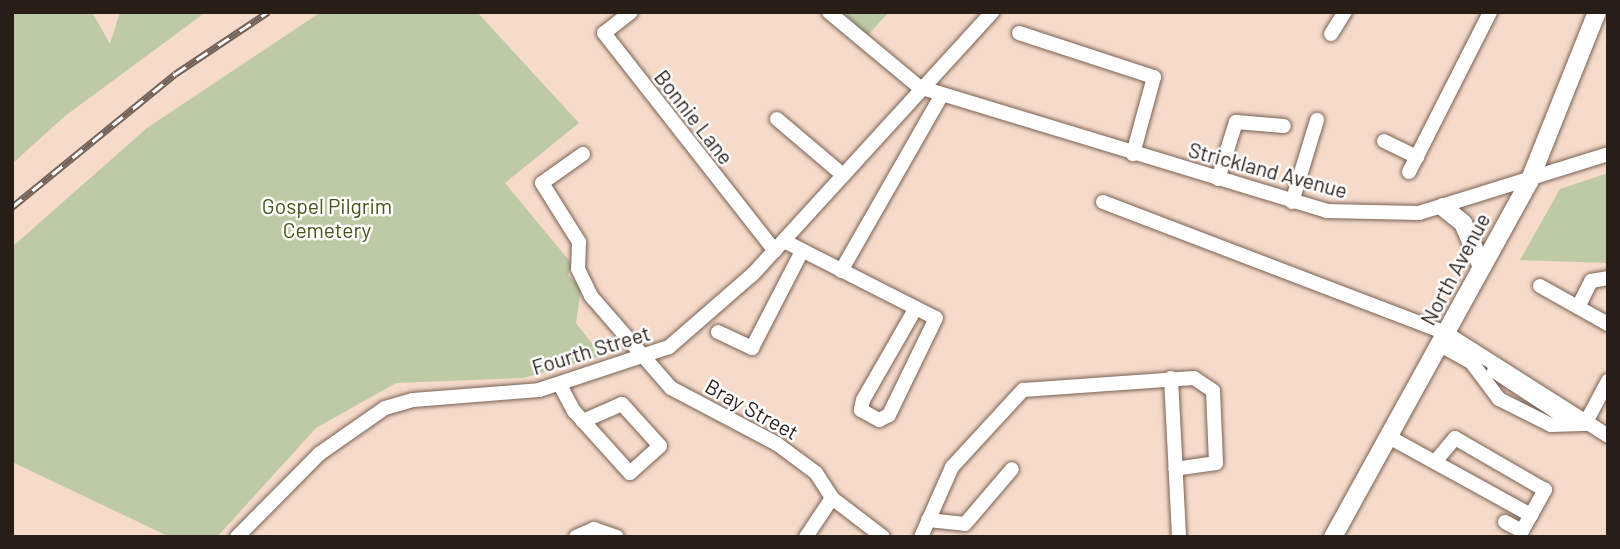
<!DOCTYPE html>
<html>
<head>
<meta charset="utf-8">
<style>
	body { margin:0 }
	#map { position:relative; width:1620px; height:549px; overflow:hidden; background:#f6dbcb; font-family:Barlow,sans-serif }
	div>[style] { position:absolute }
	.green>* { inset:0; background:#bdcaa5 }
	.roads { filter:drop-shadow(0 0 2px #786153) drop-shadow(0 0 2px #786153) }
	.minor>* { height:14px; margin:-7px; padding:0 7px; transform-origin:7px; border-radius:7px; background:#fff }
	.major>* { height:18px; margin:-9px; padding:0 9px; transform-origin:9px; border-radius:9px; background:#fff }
	.rail>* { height:7px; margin-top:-3.5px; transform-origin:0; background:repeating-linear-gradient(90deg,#fff 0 13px,#726259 0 26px); box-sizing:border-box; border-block:2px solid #726259 }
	span { translate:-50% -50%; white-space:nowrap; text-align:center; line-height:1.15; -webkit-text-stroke:5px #fff; paint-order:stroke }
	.street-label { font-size:21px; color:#271e18 }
	.park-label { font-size:21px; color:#455516 }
	.frame { position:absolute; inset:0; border:14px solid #271e18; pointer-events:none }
</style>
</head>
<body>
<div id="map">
	<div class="green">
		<div style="clip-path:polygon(12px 12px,92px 12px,110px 44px,120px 12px,206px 12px,65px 116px,12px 164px)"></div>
		<div style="clip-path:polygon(321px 12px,477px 12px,579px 123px,505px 183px,572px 264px,568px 275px,581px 289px,576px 323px,602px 356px,523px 378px,396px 383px,316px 428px,217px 537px,170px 537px,12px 462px,12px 247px,147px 128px)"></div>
		<div style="clip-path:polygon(844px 12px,889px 12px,866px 37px)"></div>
		<div style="clip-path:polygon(1608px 173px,1608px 263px,1520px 260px,1560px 189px)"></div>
	</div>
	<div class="roads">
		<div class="minor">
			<div style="left:631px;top:12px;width:34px;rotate:142deg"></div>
			<div style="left:604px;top:33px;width:277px;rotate:51.9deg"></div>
			<div style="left:829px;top:12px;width:117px;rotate:39.8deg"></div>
			<div style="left:919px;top:87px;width:425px;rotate:16.9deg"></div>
			<div style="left:1326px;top:211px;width:93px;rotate:1.2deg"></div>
			<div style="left:1419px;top:213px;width:198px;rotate:-17.3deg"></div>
			<div style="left:1019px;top:33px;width:142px;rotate:18.1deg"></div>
			<div style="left:1154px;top:77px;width:80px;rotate:105.3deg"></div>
			<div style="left:1331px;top:34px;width:26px;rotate:-58deg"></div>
			<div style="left:777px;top:119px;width:87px;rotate:40.3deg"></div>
			<div style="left:1384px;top:141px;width:37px;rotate:26deg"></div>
			<div style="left:583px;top:154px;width:50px;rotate:144.7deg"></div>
			<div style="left:542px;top:183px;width:70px;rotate:57.9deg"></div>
			<div style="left:579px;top:242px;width:27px;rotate:92deg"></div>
			<div style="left:578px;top:269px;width:30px;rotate:64deg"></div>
			<div style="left:591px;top:296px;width:122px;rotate:49deg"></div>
			<div style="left:671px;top:388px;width:120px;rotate:27.8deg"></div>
			<div style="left:777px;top:444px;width:49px;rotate:36.6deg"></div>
			<div style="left:816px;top:473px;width:30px;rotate:57deg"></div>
			<div style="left:832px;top:498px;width:47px;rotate:123.7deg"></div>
			<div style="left:1409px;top:172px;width:179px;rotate:-63.1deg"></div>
			<div style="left:1218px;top:179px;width:60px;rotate:-72.5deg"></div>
			<div style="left:1236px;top:122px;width:48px;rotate:4.8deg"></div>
			<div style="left:1103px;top:202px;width:367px;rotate:20.9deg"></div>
			<div style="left:1446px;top:333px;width:192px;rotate:32.4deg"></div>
			<div style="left:1292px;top:202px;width:86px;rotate:-73deg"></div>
			<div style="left:784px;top:241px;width:170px;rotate:26.9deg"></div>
			<div style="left:936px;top:318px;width:108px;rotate:115.9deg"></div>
			<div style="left:889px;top:415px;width:11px;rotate:153deg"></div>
			<div style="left:879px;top:420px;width:21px;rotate:-151deg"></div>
			<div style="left:861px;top:410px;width:10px;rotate:-79deg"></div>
			<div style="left:863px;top:400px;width:106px;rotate:-60.1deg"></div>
			<div style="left:841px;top:271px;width:203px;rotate:-60.2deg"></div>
			<div style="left:1540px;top:286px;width:78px;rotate:29.2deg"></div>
			<div style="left:1578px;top:307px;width:29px;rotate:-63deg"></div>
			<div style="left:1591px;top:281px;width:17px;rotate:-10deg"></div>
			<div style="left:718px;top:332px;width:38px;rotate:25deg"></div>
			<div style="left:752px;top:348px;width:109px;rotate:-62.7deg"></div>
			<div style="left:1440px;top:345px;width:37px;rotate:29deg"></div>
			<div style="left:1472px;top:363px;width:45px;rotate:53.1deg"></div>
			<div style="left:1499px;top:399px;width:58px;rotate:26.6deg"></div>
			<div style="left:1551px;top:425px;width:32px;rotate:-2deg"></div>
			<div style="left:1494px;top:371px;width:91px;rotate:33.3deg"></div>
			<div style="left:1171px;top:378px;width:159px;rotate:87.1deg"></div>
			<div style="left:560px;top:385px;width:30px;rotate:62deg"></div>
			<div style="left:574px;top:411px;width:13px;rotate:48deg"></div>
			<div style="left:583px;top:421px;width:70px;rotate:47.9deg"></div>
			<div style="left:630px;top:473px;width:40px;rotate:-42deg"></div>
			<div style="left:660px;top:446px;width:57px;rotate:-132.1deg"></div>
			<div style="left:622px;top:404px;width:43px;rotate:156.4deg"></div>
			<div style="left:1585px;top:424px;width:49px;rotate:-61.9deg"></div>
			<div style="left:1389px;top:437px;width:162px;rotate:28.8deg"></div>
			<div style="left:1531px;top:515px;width:29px;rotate:-61deg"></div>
			<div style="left:1545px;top:490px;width:104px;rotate:-150deg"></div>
			<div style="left:1455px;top:438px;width:31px;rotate:130deg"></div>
			<div style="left:832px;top:498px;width:64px;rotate:37.4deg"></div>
			<div style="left:928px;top:520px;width:37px;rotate:6deg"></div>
			<div style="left:965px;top:524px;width:72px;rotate:-49.5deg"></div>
			<div style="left:1505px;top:522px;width:19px;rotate:28deg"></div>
			<div style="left:1522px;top:531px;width:18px;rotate:-61deg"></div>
			<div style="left:237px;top:537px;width:117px;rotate:-45.3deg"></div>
			<div style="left:319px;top:454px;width:80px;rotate:-34.9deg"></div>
			<div style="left:385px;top:408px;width:29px;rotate:-16deg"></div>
			<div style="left:413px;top:400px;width:126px;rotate:-4.5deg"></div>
			<div style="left:539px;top:390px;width:137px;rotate:-18.3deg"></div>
			<div style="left:669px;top:347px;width:111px;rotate:-41deg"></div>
			<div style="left:753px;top:274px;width:355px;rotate:-47.6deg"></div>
			<div style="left:576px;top:537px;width:20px;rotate:-24deg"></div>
			<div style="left:594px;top:529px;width:24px;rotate:19deg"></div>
			<div style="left:921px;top:537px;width:77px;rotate:-66.1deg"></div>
			<div style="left:952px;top:467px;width:105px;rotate:-47.3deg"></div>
			<div style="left:1023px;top:390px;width:171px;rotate:-4deg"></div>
			<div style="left:1194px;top:378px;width:23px;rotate:34deg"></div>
			<div style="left:1213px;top:391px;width:72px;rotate:87.6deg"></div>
			<div style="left:1216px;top:463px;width:41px;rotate:171.7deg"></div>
		</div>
		<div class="major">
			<div style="left:1443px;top:207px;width:26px;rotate:39deg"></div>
			<div style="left:1463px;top:223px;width:48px;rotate:66.6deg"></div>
			<div style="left:1333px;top:537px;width:406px;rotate:-61.1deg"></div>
			<div style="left:1529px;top:182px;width:183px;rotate:-68.2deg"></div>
		</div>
	</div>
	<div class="rail">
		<div style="left:12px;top:207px;width:210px;rotate:-39.2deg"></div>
		<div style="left:175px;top:74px;width:112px;rotate:-33.7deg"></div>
	</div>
	<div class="street-label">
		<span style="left:694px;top:117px;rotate:52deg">Bonnie Lane</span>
		<span style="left:1268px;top:170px;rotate:15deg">Strickland Avenue</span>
		<span style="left:1455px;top:269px;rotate:-62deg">North Avenue</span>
		<span style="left:591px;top:350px;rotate:-17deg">Fourth Street</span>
		<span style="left:752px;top:409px;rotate:29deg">Bray Street</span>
	</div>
	<div class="park-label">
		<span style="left:327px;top:218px">Gospel Pilgrim<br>Cemetery</span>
	</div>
	<div class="frame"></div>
</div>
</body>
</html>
